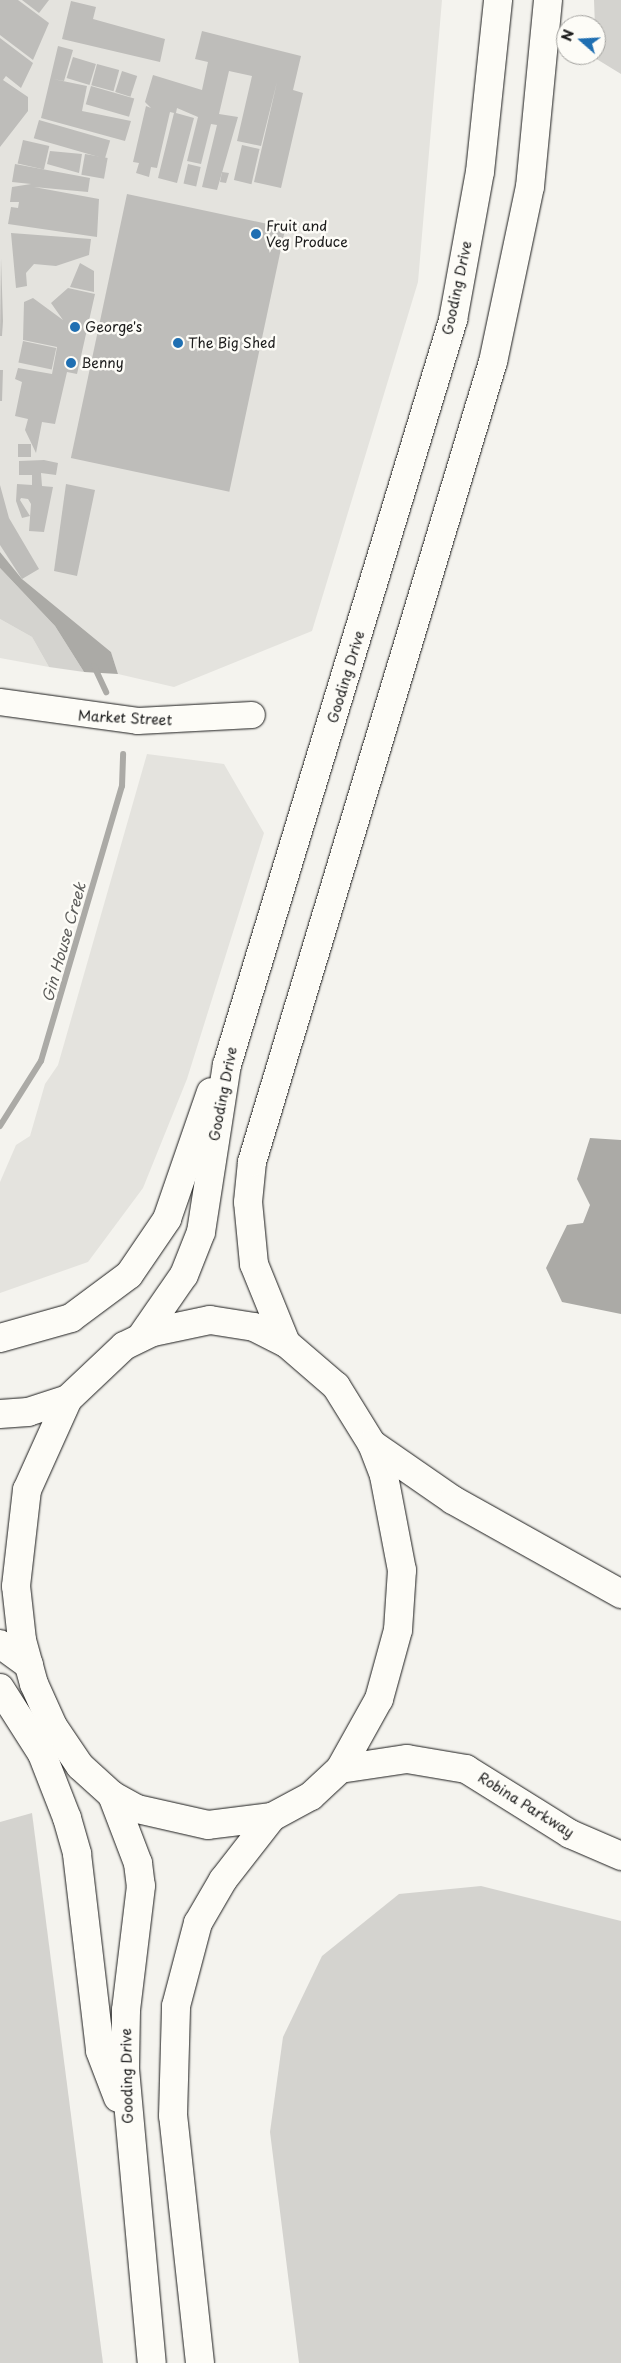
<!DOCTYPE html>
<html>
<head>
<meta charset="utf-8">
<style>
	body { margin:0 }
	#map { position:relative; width:621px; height:2363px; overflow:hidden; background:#f4f3ee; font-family:"Playpen Sans",sans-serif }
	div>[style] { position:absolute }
	.built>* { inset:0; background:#e4e3de }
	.green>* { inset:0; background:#d4d3cf }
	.water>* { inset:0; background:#abaaa6 }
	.stream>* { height:6px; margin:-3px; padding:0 3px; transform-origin:3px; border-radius:3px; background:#abaaa6 }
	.building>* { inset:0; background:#bebdba; transform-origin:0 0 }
	.roads { filter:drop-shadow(0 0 1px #1c1c1c) drop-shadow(0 0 1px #1c1c1c) }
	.minor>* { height:26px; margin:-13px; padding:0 13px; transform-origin:13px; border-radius:13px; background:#fdfcf7 }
	.major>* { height:28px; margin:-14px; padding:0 14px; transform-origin:14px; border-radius:14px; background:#fdfcf7 }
	.dots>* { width:14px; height:14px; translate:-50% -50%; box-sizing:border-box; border:2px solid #fdfcf7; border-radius:50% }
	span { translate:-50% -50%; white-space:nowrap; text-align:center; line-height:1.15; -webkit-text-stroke:5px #fdfcf7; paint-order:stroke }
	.poi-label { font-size:14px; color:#1c1c1c }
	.left { translate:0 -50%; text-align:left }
	.street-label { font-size:14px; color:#1c1c1c }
	.water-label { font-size:15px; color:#5c5c5a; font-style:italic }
	.north { position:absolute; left:556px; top:15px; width:50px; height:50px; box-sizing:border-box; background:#fdfcf7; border:1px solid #a3a29f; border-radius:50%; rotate:289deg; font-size:14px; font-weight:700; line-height:20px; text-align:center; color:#1c1c1c }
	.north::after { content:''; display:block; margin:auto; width:18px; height:22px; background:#1f6fb2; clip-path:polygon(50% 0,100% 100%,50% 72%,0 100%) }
</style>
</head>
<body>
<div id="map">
	<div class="built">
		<div style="clip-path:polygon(0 0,442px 0,418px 282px,312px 631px,174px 687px,118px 674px,111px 652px,22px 579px,0 552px)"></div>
		<div style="clip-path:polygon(0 619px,32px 637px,49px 667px,0 658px)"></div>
		<div style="clip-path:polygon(147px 754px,224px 764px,264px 833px,187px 1079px,143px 1188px,88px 1262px,0 1293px,0 1182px,16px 1145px,30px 1136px,45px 1084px,58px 1065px)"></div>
	</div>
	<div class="green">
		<div style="clip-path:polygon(594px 0,621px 0,621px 74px,590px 55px,596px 55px)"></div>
		<div style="clip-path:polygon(0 568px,55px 626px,84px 672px,49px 667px,32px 637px,0 619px)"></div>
		<div style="clip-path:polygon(32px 1813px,103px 2363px,0 2363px,0 1822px)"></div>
		<div style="clip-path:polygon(481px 1886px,621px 1921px,621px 2363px,299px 2363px,270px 2132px,283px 2037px,322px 1956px,399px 1894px)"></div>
	</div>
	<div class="water">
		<div style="clip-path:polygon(0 552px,22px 579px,111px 652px,118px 674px,84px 672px,55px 626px,0 568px)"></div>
		<div style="clip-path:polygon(590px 1138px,621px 1140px,621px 1314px,562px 1302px,546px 1268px,567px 1225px,583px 1223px,590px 1205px,577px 1179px)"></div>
	</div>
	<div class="stream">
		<div style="left:94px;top:666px;width:29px;rotate:65deg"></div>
		<div style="left:0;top:1126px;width:77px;rotate:-57.8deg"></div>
		<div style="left:41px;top:1061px;width:287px;rotate:-73.6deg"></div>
		<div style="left:122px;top:786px;width:32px;rotate:-88deg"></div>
	</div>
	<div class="building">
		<div style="clip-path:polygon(0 0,18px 0,49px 23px,33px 60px,0 35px)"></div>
		<div style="clip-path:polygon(22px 0,49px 0,39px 13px)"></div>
		<div style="clip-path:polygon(71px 1px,96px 7px,93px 19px,165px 39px,160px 62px,62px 39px)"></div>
		<div style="clip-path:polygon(202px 31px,301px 56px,293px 90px,303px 93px,281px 188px,254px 182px,277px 82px,261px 146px,237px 141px,252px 76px,229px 71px,219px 114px,238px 117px,217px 190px,202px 187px,217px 125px,211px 124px,201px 164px,187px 161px,198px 117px,177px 108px,176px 113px,194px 118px,177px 183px,158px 178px,174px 113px,170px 112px,157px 168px,151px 167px,149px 177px,136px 173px,139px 163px,133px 162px,146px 106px,151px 108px,145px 102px,153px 75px,202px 90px,208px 62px,195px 59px)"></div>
		<div style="clip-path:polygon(0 38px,33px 63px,21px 88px,6px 76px,3px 80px,28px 97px,28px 111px,0 147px)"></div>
		<div style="clip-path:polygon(58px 46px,73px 50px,64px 81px,53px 79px,87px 86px,82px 111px,131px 121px,125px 141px,41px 118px)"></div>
		<div style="left:73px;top:57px;width:24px;height:22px;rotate:17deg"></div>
		<div style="left:97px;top:64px;width:23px;height:22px;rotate:15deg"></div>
		<div style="left:122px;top:71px;width:16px;height:22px;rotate:18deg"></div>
		<div style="left:91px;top:86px;width:45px;height:19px;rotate:16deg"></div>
		<div style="left:39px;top:120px;width:74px;height:19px;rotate:16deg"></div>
		<div style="left:23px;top:140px;width:27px;height:24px;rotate:13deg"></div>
		<div style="left:242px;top:145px;width:18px;height:36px;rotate:13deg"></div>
		<div style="clip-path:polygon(50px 151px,82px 154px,79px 173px,47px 164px)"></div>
		<div style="left:85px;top:154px;width:23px;height:21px;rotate:10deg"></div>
		<div style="clip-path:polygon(15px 164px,90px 178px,88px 192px,34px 187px,99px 199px,97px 237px,8px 224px,11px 207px,18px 208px,19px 202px,10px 202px,12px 187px,31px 184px,12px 182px)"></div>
		<div style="left:188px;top:164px;width:13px;height:20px;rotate:13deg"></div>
		<div style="clip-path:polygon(222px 172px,229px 173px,226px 183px,220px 182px)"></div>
		<div style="left:127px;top:194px;width:162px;height:270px;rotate:12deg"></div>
		<div style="clip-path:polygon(11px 233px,91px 239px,89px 255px,56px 266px,34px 264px,26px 273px,27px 286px,16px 288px)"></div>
		<div style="clip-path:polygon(1px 259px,3px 321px,2px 336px,0 336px)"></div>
		<div style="clip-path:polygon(80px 263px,94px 271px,94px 292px,70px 287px)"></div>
		<div style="clip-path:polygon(68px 288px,95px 294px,77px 374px,67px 372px,55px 424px,42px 422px,36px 453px,25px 430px,28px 419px,15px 416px,22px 382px,15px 379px,18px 368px,52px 374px,57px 347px,23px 340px,24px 302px,33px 298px,63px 320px,51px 303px)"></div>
		<div style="left:23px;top:341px;width:34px;height:22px;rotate:12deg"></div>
		<div style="clip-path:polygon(0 370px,3px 370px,2px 401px,0 401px)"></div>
		<div style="left:18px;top:444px;width:13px;height:13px"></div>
		<div style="clip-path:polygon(44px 460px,58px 463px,56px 475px,41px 473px,42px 486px,53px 487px,44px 532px,29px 531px,31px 504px,28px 499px,21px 498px,20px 500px,30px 516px,22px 518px,16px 501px,17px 484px,32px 485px,32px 475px,19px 475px,19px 461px)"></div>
		<div style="clip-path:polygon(66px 484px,95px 490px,77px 576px,54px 571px)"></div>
		<div style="clip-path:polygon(0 485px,9px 518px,39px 569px,22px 579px,0 545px)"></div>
	</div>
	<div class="roads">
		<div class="minor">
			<div style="left:0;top:702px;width:139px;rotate:7.8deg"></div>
			<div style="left:138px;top:721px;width:114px;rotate:-3deg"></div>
		</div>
		<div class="major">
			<div style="left:210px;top:1320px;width:45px;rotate:9deg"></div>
			<div style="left:254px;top:1327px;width:36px;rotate:27deg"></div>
			<div style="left:286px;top:1343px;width:66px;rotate:40.7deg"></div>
			<div style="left:336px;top:1386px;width:68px;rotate:58.2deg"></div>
			<div style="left:372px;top:1444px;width:34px;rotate:69deg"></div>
			<div style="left:384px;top:1476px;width:96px;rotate:79.2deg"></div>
			<div style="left:402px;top:1570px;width:60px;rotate:93.8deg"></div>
			<div style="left:398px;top:1630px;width:72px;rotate:105.4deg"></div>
			<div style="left:379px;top:1699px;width:80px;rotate:119.1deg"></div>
			<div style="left:340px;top:1769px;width:40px;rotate:137deg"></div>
			<div style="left:311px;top:1796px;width:44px;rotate:151.7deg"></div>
			<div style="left:272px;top:1817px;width:64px;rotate:172.9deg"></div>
			<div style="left:208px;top:1825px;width:73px;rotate:-167.3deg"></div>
			<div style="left:137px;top:1809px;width:29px;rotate:-151deg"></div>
			<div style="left:112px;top:1795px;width:43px;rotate:-137.8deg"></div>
			<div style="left:80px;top:1766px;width:48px;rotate:-124deg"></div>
			<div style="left:53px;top:1726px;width:46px;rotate:-114.3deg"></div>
			<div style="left:34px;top:1684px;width:46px;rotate:-105.3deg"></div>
			<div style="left:22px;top:1640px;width:54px;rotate:-96.3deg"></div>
			<div style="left:16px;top:1586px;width:97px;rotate:-83.5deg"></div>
			<div style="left:27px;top:1490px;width:100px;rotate:-65.7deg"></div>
			<div style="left:68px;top:1399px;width:77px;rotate:-43.4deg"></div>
			<div style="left:124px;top:1346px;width:32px;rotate:-26deg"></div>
			<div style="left:153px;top:1332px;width:58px;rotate:-11.9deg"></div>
			<div style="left:141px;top:1337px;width:75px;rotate:-55.3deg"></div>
			<div style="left:184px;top:1275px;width:46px;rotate:-68.4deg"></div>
			<div style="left:201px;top:1232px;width:169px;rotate:-81.2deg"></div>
			<div style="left:227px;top:1065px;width:779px;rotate:-73.12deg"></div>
			<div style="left:453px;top:320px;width:150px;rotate:-79.7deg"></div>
			<div style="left:480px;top:172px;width:173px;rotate:-84deg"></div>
			<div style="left:0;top:1338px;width:74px;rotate:-15.7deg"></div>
			<div style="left:71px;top:1318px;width:72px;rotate:-36.6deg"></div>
			<div style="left:129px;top:1275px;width:68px;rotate:-55.8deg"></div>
			<div style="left:167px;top:1219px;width:134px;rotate:-70.9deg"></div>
			<div style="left:286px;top:1343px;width:85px;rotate:-112.1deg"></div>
			<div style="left:254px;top:1264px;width:62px;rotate:-95.5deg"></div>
			<div style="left:248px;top:1202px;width:40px;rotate:-84.3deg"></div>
			<div style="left:252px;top:1162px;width:836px;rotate:-73.24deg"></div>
			<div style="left:493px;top:362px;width:179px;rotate:-78.1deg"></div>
			<div style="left:530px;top:187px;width:188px;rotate:-84.5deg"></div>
			<div style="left:0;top:1414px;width:28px;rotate:-4deg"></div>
			<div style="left:28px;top:1412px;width:42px;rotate:-18deg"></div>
			<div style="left:372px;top:1444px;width:98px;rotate:34.7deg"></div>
			<div style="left:453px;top:1500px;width:193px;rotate:29.2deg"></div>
			<div style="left:0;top:1644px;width:36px;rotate:36deg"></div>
			<div style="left:0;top:1688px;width:78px;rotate:57.5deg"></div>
			<div style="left:42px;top:1754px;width:69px;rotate:68.7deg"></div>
			<div style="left:67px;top:1818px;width:37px;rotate:74deg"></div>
			<div style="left:77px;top:1854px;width:198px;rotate:83.3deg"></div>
			<div style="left:100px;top:2051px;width:50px;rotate:69deg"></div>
			<div style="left:340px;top:1769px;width:68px;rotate:-8.5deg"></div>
			<div style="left:407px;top:1759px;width:60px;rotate:9.6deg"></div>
			<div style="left:466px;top:1769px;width:123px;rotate:32deg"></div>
			<div style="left:570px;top:1834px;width:56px;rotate:23.3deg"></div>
			<div style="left:112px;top:1795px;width:73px;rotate:69.1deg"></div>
			<div style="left:138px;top:1863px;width:23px;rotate:83deg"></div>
			<div style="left:141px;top:1886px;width:125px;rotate:96.9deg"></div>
			<div style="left:126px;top:2010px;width:59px;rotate:91deg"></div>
			<div style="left:125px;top:2069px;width:295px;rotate:84.8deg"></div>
			<div style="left:200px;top:2363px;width:248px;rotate:-96.2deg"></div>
			<div style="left:173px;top:2116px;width:110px;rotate:-88.4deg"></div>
			<div style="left:176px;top:2006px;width:86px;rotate:-75.2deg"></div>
			<div style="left:198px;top:1923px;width:50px;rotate:-59.8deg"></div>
			<div style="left:223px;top:1880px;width:80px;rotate:-52.1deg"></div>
		</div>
	</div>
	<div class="dots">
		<div style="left:256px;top:234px;background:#1f6fb2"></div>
		<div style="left:75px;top:327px;background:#1f6fb2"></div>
		<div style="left:178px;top:343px;background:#1f6fb2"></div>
		<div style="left:71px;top:363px;background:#1f6fb2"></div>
	</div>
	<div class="poi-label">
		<span class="left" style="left:266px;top:234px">Fruit and<br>Veg Produce</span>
		<span class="left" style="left:85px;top:327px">George's</span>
		<span class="left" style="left:188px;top:343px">The Big Shed</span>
		<span class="left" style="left:81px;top:363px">Benny</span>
	</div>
	<div class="street-label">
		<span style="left:457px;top:288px;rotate:-78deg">Gooding Drive</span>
		<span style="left:346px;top:677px;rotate:-73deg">Gooding Drive</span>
		<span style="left:125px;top:718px;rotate:3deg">Market Street</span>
		<span style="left:223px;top:1094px;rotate:-79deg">Gooding Drive</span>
		<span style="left:526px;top:1805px;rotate:32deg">Robina Parkway</span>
		<span style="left:127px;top:2076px;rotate:-91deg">Gooding Drive</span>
	</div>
	<div class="water-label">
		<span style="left:63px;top:942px;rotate:-74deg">Gin House Creek</span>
	</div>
	<div class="north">N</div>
</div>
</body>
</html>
